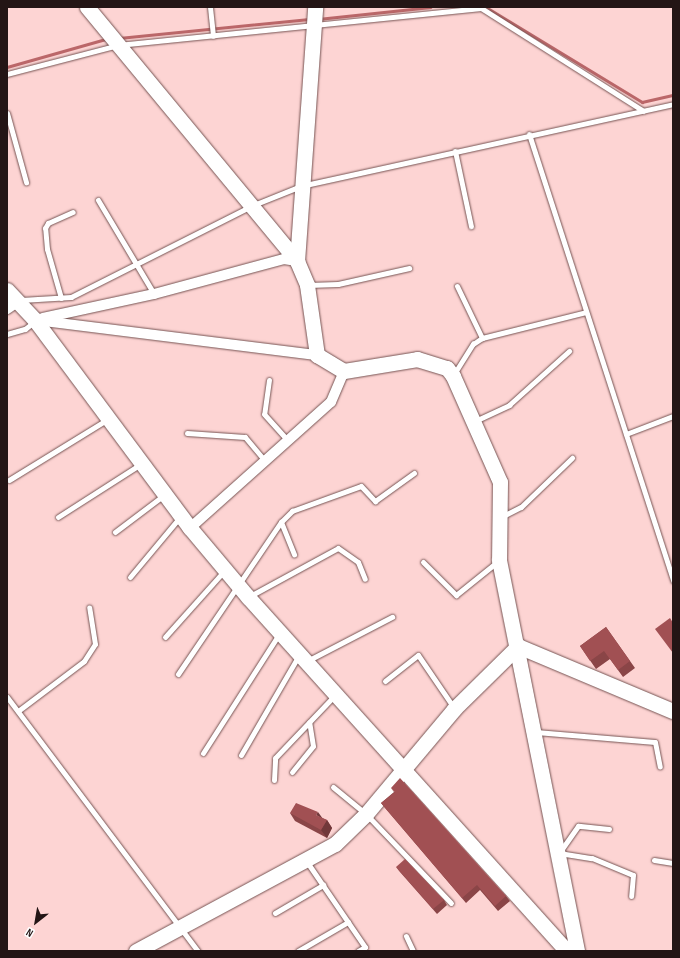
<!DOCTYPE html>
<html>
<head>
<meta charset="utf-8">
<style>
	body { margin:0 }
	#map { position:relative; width:680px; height:958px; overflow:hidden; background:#fdd4d3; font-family:"Sofia Sans Condensed",sans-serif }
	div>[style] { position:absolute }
	.stream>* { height:2.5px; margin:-1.25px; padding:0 1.25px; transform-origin:1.25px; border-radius:1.25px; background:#bb6769 }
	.roads { filter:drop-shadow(0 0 1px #765453) drop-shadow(0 0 1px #765453) }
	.lane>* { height:5px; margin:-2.5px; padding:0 2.5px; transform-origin:2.5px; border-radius:2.5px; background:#fff }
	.street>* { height:10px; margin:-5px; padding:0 5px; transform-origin:5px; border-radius:5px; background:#fff }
	.secondary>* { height:15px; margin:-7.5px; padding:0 7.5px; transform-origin:7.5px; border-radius:7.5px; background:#fff }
	.wall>* { inset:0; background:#8a4547 }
	.shaded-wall>* { inset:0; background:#71383a }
	.building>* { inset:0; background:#a15053 }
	span { translate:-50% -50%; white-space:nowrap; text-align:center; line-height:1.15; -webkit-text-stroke:3px #fff; paint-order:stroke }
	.frame { position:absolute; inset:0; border:8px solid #231515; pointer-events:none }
	.north { position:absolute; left:16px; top:902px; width:40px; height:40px; -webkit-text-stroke:3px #fff; paint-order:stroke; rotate:211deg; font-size:11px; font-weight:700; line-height:16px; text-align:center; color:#231515 }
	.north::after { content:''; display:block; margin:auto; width:14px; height:18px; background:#231515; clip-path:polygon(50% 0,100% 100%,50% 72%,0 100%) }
</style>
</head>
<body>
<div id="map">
	<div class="stream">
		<div style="left:486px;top:7px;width:183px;rotate:31.3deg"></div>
		<div style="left:642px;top:102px;width:32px;rotate:-13deg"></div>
		<div style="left:318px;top:19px;width:113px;rotate:-6.1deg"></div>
		<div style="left:119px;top:38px;width:191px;rotate:-5.7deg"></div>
		<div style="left:7px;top:67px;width:103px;rotate:-15.8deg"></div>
	</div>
	<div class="roads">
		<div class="lane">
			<div style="left:210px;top:7px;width:29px;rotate:84deg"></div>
			<div style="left:7px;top:74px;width:115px;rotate:-14.6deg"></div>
			<div style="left:118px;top:45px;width:365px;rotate:-5.8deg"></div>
			<div style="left:481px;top:8px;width:192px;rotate:32.4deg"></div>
			<div style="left:7px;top:113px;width:72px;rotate:74.6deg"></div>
			<div style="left:529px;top:134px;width:469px;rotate:72.1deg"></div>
			<div style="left:455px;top:151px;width:77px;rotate:78deg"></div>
			<div style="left:98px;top:200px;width:109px;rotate:59.2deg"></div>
			<div style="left:308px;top:285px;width:30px;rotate:-2deg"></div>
			<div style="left:338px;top:284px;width:73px;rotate:-12.7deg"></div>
			<div style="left:457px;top:286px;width:58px;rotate:64.3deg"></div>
			<div style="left:61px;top:298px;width:51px;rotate:-105.9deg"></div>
			<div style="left:47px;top:249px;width:21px;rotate:-95deg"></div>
			<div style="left:45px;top:228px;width:6px;rotate:-59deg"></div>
			<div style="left:48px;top:223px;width:27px;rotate:-24deg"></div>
			<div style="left:21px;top:300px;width:50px;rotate:-3.4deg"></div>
			<div style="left:71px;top:297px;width:202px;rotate:-26.8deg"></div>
			<div style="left:251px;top:206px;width:54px;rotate:-21.8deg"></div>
			<div style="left:301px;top:186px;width:381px;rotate:-12.4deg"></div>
			<div style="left:7px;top:334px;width:19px;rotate:-16deg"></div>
			<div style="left:25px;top:329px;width:13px;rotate:-39deg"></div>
			<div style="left:454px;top:374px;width:36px;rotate:-58deg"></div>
			<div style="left:473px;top:344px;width:11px;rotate:-34deg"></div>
			<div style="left:482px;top:338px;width:107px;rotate:-14deg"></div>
			<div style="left:269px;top:380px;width:34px;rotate:98deg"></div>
			<div style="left:264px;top:414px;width:36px;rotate:48deg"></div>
			<div style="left:475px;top:421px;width:38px;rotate:-25deg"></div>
			<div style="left:509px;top:405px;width:81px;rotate:-42deg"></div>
			<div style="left:187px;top:433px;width:58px;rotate:3.9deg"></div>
			<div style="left:245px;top:437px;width:31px;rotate:50deg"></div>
			<div style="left:626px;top:434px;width:50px;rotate:-21deg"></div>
			<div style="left:9px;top:480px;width:116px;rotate:-31.6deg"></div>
			<div style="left:58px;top:517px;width:98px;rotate:-32.6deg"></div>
			<div style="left:501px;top:517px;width:22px;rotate:-27deg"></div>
			<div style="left:521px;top:507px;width:71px;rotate:-43.9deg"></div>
			<div style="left:281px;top:522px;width:35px;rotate:68deg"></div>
			<div style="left:115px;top:532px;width:61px;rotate:-37.1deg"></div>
			<div style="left:423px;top:562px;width:47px;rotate:45deg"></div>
			<div style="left:456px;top:595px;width:53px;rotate:-38.8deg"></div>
			<div style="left:130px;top:577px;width:78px;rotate:-50.2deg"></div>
			<div style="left:250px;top:596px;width:100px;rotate:-28.6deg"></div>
			<div style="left:338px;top:548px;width:24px;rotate:35deg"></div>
			<div style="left:358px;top:562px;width:18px;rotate:68deg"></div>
			<div style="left:165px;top:637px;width:89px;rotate:-48.2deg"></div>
			<div style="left:307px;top:661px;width:96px;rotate:-27.4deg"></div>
			<div style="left:178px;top:674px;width:184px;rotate:-55.9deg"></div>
			<div style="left:281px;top:522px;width:16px;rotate:-45deg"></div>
			<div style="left:292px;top:511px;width:73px;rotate:-19.9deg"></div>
			<div style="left:361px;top:486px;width:21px;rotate:47deg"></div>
			<div style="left:375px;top:501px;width:48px;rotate:-35.7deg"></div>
			<div style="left:385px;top:681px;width:42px;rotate:-38.2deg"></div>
			<div style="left:418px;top:655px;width:64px;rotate:55.8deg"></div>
			<div style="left:7px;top:697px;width:318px;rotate:53.1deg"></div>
			<div style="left:18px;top:711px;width:83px;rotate:-37.1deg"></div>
			<div style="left:84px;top:661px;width:20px;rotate:-57deg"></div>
			<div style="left:95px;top:644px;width:37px;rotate:-99deg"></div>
			<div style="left:536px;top:732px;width:119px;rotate:4.8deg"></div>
			<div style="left:655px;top:742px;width:25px;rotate:79deg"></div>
			<div style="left:203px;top:753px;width:141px;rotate:-57.4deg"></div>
			<div style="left:241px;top:755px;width:116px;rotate:-59.9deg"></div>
			<div style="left:292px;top:772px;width:33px;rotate:-51deg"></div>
			<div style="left:313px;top:746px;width:24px;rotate:-99deg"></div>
			<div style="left:274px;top:780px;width:22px;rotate:-87deg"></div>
			<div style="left:275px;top:758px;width:87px;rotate:-46.4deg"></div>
			<div style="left:333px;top:787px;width:43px;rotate:39.3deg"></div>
			<div style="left:366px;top:814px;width:123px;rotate:46.3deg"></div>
			<div style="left:609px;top:829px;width:31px;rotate:-174deg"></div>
			<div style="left:578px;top:826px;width:33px;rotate:125deg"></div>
			<div style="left:559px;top:853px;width:33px;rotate:9deg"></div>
			<div style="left:592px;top:858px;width:44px;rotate:22.5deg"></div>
			<div style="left:633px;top:875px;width:21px;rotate:95deg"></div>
			<div style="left:654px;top:860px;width:19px;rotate:9deg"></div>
			<div style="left:307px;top:862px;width:103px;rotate:55.7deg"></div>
			<div style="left:365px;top:947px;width:8px;rotate:150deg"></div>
			<div style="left:275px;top:913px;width:56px;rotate:-30.3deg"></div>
			<div style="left:406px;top:936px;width:17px;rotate:65deg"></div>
			<div style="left:298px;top:951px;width:58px;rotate:-30.1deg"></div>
		</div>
		<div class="street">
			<div style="left:7px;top:309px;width:14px;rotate:-34deg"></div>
			<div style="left:43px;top:318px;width:114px;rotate:-12.2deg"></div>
			<div style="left:154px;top:294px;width:135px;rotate:-15.1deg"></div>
			<div style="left:284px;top:259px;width:13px;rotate:9deg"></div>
			<div style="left:35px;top:320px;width:284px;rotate:7.1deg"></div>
			<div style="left:190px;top:528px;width:189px;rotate:-41.8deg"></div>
			<div style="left:331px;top:402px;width:34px;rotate:-67deg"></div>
		</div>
		<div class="secondary">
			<div style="left:87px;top:7px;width:330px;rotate:50.4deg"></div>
			<div style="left:297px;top:261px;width:26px;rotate:67deg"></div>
			<div style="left:307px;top:285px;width:71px;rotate:81.9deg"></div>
			<div style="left:317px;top:355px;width:31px;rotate:31deg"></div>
			<div style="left:344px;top:371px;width:74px;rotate:-9.3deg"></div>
			<div style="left:417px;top:359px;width:31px;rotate:17deg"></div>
			<div style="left:447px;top:368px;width:10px;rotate:53deg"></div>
			<div style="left:453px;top:376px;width:116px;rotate:66.1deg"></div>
			<div style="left:500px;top:482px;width:78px;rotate:90.7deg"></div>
			<div style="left:499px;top:560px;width:399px;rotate:78.7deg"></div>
			<div style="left:297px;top:261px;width:255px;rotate:-85.9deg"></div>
			<div style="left:7px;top:290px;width:41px;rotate:47deg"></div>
			<div style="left:35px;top:320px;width:259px;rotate:53.3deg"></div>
			<div style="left:190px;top:528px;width:90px;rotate:50deg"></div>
			<div style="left:248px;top:597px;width:477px;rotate:48deg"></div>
			<div style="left:518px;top:646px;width:168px;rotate:22.8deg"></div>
			<div style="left:136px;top:951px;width:226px;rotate:-28.3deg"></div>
			<div style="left:335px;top:844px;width:43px;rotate:-44.1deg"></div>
			<div style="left:366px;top:814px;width:137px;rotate:-50deg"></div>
			<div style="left:454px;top:709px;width:90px;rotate:-44.5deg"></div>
		</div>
	</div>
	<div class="wall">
		<div style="clip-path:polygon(606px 627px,635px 668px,623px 677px,610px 659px,596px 669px,580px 646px)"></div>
		<div style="clip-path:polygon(391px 788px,506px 896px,510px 901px,498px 911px,480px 890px,466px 903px,385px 808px,381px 803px,394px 792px)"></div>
		<div style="clip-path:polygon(290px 813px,322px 818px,327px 820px,332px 828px,327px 838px,295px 821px)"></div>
		<div style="clip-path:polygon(396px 867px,444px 900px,447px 905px,437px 914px,400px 872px)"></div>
	</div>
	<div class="shaded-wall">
		<div style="clip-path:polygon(318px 812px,323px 819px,316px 815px)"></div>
		<div style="clip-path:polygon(327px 820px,332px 828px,327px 838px,321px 830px)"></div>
	</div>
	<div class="building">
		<div style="clip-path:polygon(670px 618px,673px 623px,673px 653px,655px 629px)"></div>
		<div style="clip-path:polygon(606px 627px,630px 661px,618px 670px,604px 651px,590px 661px,580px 646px)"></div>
		<div style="clip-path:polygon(400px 778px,506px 896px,495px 906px,477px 885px,462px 898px,381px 803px,395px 792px,391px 788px)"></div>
		<div style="clip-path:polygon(296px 803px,318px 812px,316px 815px,327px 820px,321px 830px,290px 813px)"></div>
		<div style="clip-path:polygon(405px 859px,444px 900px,433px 909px,396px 867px)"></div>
	</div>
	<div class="frame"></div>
	<div class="north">N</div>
</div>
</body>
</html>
